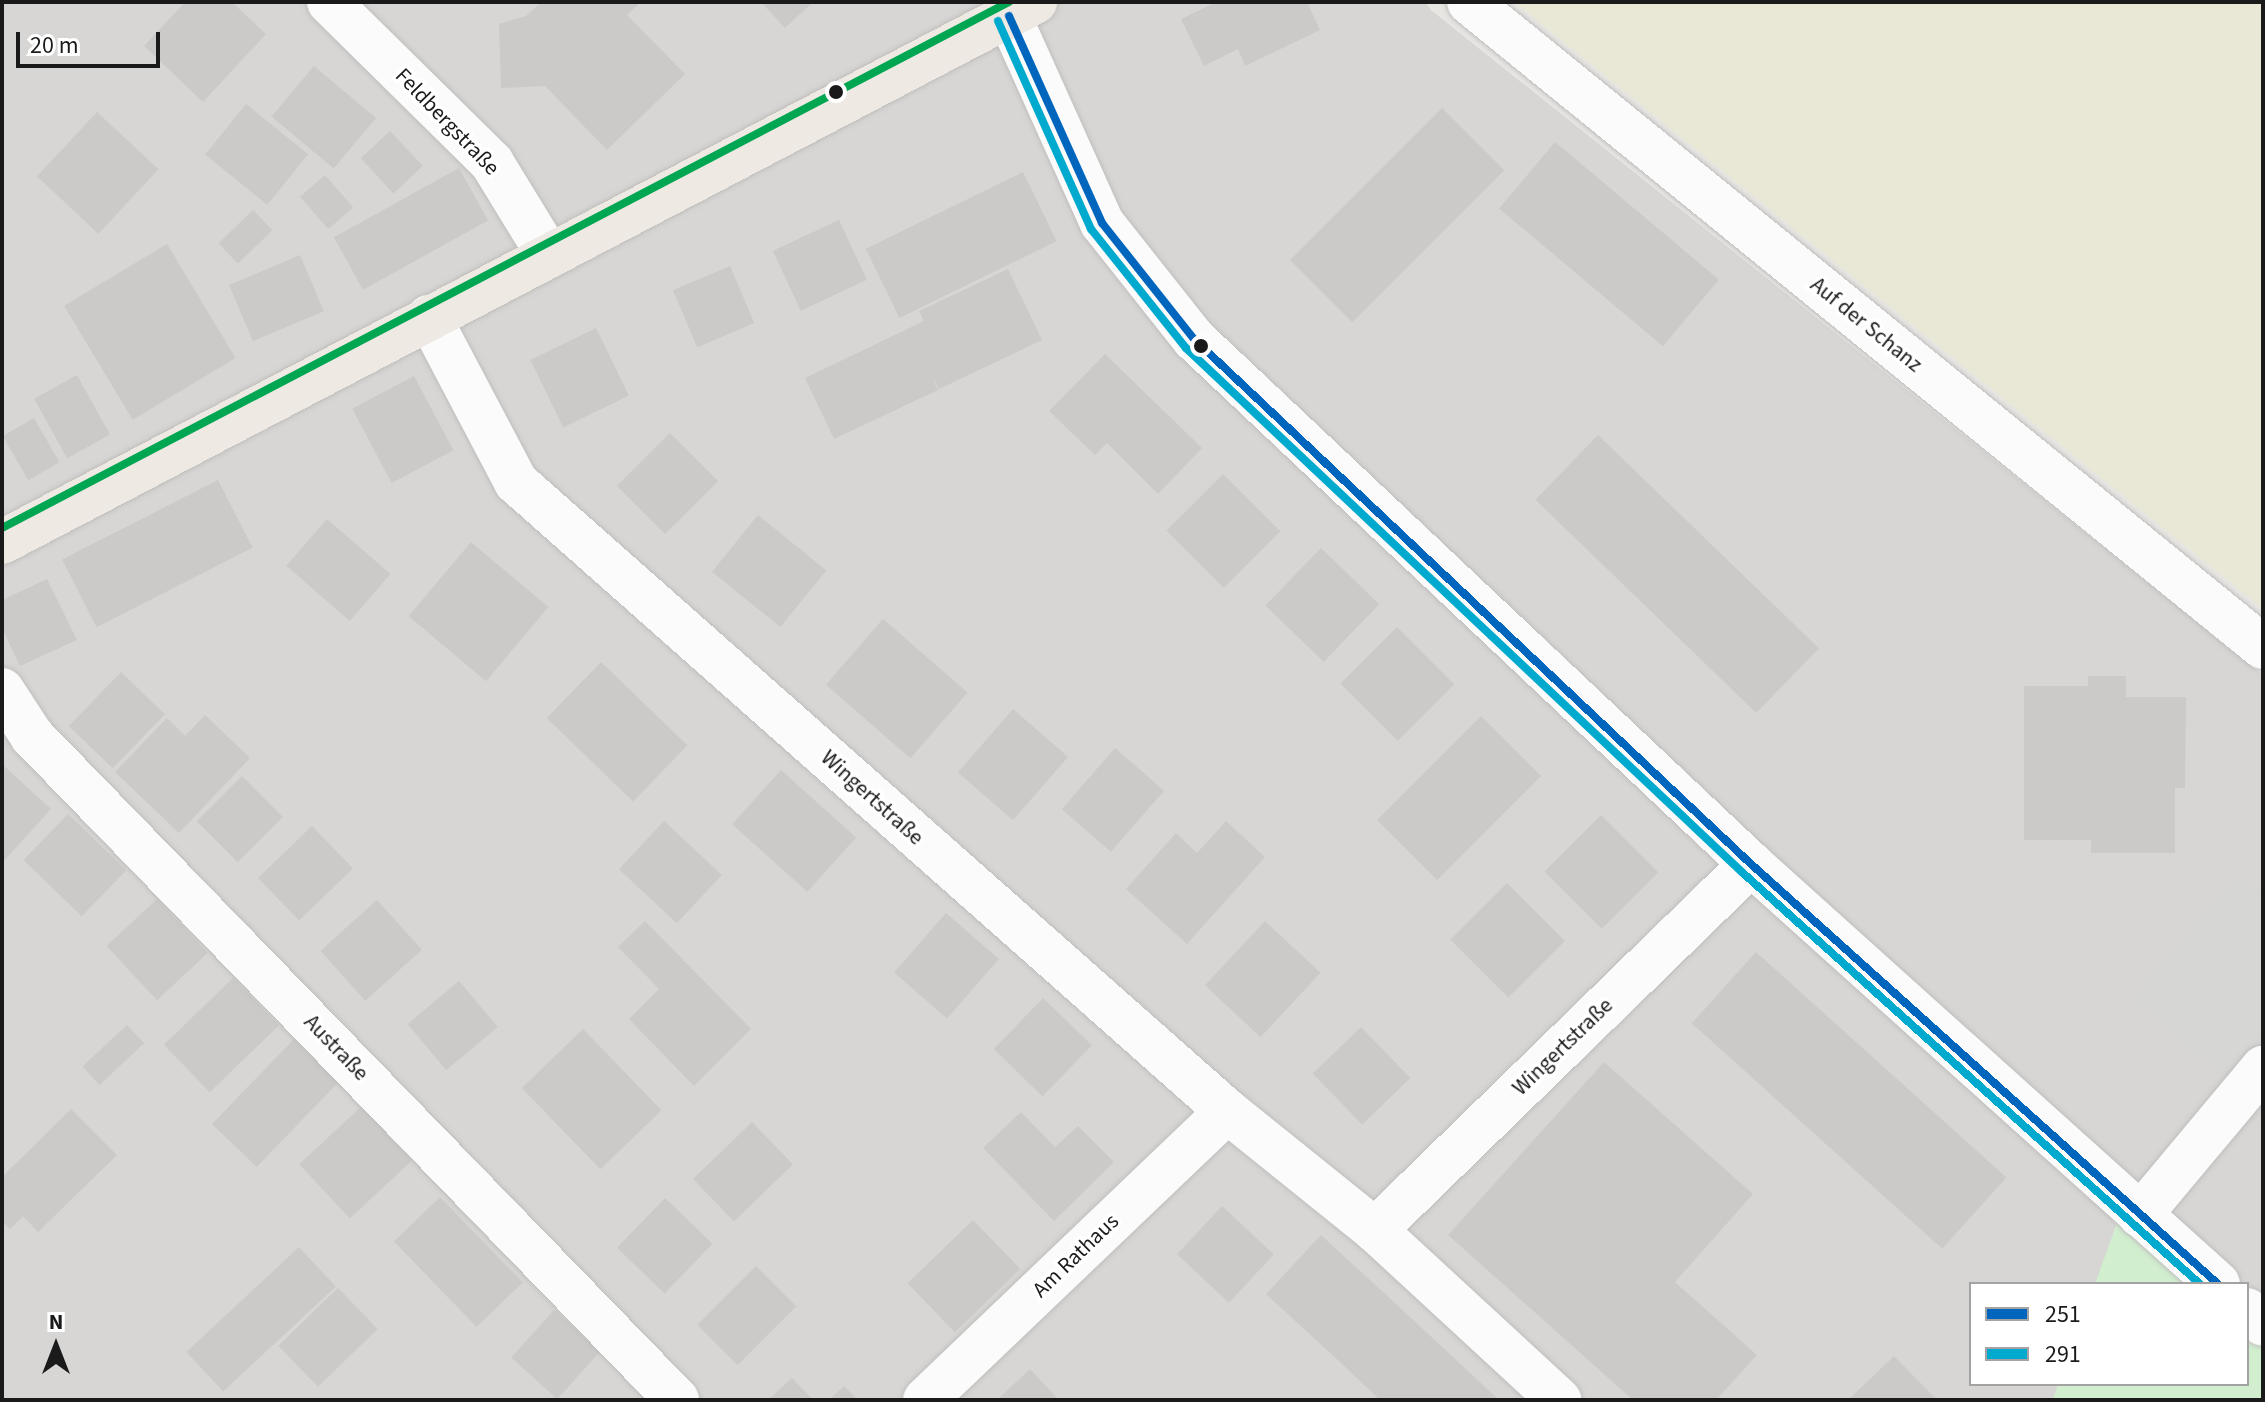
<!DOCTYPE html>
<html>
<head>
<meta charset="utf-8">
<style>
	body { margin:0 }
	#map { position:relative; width:2265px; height:1402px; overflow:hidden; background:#e8e6e3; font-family:"Source Sans 3",sans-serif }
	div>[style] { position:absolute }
	.residential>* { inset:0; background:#d7d6d4 }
	.religious>* { inset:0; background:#d6d6d4 }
	.farmland>* { inset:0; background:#e9e8d6 }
	.park>* { inset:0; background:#d1eecf }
	.building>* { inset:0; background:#cccac8; transform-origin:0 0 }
	.roads { filter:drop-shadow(0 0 2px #bfbebd) drop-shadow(0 0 2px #bfbebd) }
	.minor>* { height:44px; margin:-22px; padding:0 22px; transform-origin:22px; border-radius:22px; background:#fcfbfb }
	.major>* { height:44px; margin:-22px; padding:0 22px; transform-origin:22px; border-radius:22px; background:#eee9e3 }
	.bus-1>* { height:8px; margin:-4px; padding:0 4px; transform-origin:4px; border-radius:4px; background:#0065bd }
	.bus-2>* { height:8px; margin:-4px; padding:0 4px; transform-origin:4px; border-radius:4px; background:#00a9ce }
	.bus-3>* { height:8px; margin:-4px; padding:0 4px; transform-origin:4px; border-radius:4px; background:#00a651 }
	.dots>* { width:22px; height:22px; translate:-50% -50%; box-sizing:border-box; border:4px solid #fff; border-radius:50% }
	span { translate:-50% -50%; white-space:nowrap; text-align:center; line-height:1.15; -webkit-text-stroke:7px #fff; paint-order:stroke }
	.street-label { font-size:22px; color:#1a1a1a }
	.frame { position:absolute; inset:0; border:4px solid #1a1a1a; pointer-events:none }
	.legend { position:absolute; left:1969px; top:1282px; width:280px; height:104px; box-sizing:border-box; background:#fff; border:2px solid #a3a3a3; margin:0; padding:10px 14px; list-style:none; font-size:24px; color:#1a1a1a }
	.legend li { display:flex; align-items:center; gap:16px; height:40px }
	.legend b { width:40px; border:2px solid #a3a3a3 }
	.north { position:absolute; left:16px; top:1306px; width:80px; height:80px; -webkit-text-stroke:6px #fff; paint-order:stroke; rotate:0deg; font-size:22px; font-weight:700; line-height:32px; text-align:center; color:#1a1a1a }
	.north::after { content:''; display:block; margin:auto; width:28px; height:36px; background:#1a1a1a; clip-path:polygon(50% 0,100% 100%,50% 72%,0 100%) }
	.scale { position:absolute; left:16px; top:32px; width:144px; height:36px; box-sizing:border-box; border:4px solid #1a1a1a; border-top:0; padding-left:10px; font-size:24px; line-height:28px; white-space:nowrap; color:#1a1a1a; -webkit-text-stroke:6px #fff; paint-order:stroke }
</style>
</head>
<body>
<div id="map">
	<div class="residential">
		<div style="clip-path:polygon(evenodd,2px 2px,1425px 2px,1431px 10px,2263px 675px,2263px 1400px,2px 1400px,2px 2px,1971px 1284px,2247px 1284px,2247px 1384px,1971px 1384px,1971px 1284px)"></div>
	</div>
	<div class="religious">
		<div style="clip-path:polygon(2238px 874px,2263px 895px,2260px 1107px,2132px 998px)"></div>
	</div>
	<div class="farmland">
		<div style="clip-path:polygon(1514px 2px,2263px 2px,2263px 609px)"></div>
	</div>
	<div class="park">
		<div style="clip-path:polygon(2123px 1206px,2212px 1284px,2095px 1284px)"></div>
		<div style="clip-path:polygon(2247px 1315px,2263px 1329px,2263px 1400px,2053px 1400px,2058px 1384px,2247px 1384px)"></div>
	</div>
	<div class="building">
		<div style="clip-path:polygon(185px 2px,232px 2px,266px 34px,203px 102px,144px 46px)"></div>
		<div style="clip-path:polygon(541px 2px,641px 2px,627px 15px,685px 74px,607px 150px,545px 86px,501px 88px,499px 24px,526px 16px)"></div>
		<div style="clip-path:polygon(761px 2px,813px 2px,785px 28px)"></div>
		<div style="clip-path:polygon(1216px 2px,1307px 2px,1320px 30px,1245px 66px,1238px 49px,1204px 66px,1181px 19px)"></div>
		<div style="left:314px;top:66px;width:81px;height:66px;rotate:40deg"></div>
		<div style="left:246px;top:104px;width:80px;height:65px;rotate:39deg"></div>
		<div style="left:1442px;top:108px;width:88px;height:215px;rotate:45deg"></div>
		<div style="left:97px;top:112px;width:84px;height:88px;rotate:43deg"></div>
		<div style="left:390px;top:131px;width:48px;height:40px;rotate:47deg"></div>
		<div style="left:1555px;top:142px;width:214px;height:87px;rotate:40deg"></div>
		<div style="left:459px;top:168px;width:60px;height:143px;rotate:61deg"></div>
		<div style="left:1023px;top:172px;width:77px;height:175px;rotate:64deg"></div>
		<div style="left:325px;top:175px;width:43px;height:33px;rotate:49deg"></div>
		<div style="left:253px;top:210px;width:28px;height:48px;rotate:46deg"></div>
		<div style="left:839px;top:220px;width:66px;height:73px;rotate:65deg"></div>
		<div style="left:167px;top:244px;width:133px;height:120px;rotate:59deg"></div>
		<div style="left:300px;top:255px;width:61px;height:77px;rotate:67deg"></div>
		<div style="left:730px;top:266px;width:62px;height:62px;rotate:67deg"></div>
		<div style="clip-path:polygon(1008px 269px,1042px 340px,939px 389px,932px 376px,938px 390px,834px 439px,805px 378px,924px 321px,919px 311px)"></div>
		<div style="left:596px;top:328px;width:75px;height:73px;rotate:64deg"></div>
		<div style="clip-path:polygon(1105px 354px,1202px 448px,1158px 494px,1107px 443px,1095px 455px,1049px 411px)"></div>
		<div style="left:77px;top:375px;width:68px;height:49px;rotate:61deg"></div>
		<div style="left:414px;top:376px;width:84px;height:70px;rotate:62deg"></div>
		<div style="left:34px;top:418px;width:51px;height:36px;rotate:60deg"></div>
		<div style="left:670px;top:433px;width:68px;height:75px;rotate:45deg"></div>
		<div style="left:1598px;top:435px;width:307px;height:90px;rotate:44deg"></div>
		<div style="left:1223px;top:474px;width:81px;height:80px;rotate:45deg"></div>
		<div style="left:218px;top:480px;width:76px;height:175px;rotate:63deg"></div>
		<div style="left:758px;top:515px;width:88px;height:73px;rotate:39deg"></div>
		<div style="left:327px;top:519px;width:84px;height:62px;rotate:41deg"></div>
		<div style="left:471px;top:542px;width:101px;height:97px;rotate:40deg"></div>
		<div style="left:1321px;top:548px;width:81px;height:80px;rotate:44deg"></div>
		<div style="clip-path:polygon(47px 579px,77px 640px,20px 666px,2px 628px,2px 600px)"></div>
		<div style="left:883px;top:619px;width:112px;height:87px;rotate:41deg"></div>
		<div style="left:1397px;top:627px;width:81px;height:80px;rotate:45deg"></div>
		<div style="left:601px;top:662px;width:120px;height:78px;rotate:44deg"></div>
		<div style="left:121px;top:672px;width:61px;height:75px;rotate:44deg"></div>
		<div style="clip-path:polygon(2088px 676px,2126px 676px,2126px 697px,2186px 697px,2185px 788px,2175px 788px,2175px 853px,2091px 853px,2091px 840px,2024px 840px,2024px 686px,2088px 686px)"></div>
		<div style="left:1013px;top:709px;width:73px;height:84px;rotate:41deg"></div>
		<div style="clip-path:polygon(205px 715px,250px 758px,179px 833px,115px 772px,167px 718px,185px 736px)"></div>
		<div style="left:1481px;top:716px;width:85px;height:147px;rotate:45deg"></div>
		<div style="left:1115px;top:748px;width:65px;height:81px;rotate:41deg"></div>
		<div style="clip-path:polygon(2px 764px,51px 809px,2px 863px)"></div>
		<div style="left:781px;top:770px;width:101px;height:73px;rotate:42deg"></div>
		<div style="left:242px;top:776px;width:58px;height:64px;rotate:45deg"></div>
		<div style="left:68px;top:814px;width:81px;height:64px;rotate:44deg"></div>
		<div style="left:1601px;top:815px;width:81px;height:80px;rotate:45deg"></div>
		<div style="left:664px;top:821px;width:79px;height:66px;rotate:43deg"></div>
		<div style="clip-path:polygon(1226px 821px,1265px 857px,1187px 944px,1126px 889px,1176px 833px,1197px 853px)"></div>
		<div style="left:312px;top:826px;width:59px;height:75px;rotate:46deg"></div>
		<div style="left:1507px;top:883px;width:82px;height:80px;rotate:45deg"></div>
		<div style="left:157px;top:899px;width:74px;height:69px;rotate:47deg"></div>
		<div style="left:377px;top:900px;width:67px;height:76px;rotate:48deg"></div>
		<div style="left:946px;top:913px;width:70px;height:79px;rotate:41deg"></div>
		<div style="clip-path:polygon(645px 921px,751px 1029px,694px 1086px,629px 1019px,659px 989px,618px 947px)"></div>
		<div style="left:1265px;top:921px;width:76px;height:88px;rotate:43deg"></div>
		<div style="left:1756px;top:952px;width:337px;height:96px;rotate:42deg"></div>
		<div style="left:233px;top:978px;width:66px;height:96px;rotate:46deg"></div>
		<div style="left:459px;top:981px;width:60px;height:67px;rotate:50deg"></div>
		<div style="left:1043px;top:998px;width:68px;height:71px;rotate:44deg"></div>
		<div style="left:127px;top:1025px;width:25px;height:61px;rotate:47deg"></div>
		<div style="left:1361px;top:1027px;width:71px;height:67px;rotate:46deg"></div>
		<div style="left:583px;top:1029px;width:113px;height:85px;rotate:46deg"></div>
		<div style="left:294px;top:1039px;width:62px;height:118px;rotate:44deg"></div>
		<div style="clip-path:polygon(1604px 1062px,1753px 1194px,1675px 1282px,1757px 1355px,1716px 1400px,1633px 1400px,1448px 1235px)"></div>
		<div style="left:363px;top:1105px;width:74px;height:87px;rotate:47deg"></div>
		<div style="clip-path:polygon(71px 1109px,117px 1155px,38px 1232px,23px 1216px,10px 1229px,2px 1221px,2px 1177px)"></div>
		<div style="clip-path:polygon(1021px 1112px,1055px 1147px,1078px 1126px,1114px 1162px,1054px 1221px,983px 1148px)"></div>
		<div style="left:752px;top:1122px;width:59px;height:82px;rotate:46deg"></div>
		<div style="left:440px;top:1197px;width:119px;height:64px;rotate:46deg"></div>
		<div style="left:665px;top:1198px;width:66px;height:69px;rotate:44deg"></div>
		<div style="left:1222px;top:1206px;width:71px;height:66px;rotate:43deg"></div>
		<div style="left:973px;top:1220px;width:68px;height:91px;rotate:46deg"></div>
		<div style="clip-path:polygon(1321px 1235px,1396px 1304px,1499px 1400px,1380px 1400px,1341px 1363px,1266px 1294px)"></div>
		<div style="left:299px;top:1247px;width:54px;height:154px;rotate:47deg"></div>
		<div style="left:756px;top:1266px;width:57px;height:83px;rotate:45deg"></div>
		<div style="left:338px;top:1288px;width:57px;height:83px;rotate:46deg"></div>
		<div style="left:554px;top:1310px;width:62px;height:64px;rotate:42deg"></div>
		<div style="clip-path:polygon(1894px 1356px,1937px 1400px,1848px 1400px)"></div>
		<div style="clip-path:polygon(1030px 1369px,1059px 1400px,997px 1400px)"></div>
		<div style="clip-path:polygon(792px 1378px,813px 1400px,768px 1400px)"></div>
		<div style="clip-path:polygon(844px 1386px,858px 1400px,829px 1400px)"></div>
	</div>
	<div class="roads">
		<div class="minor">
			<div style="left:329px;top:2px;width:229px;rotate:44.6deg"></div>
			<div style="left:492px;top:163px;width:109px;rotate:58.5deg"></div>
			<div style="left:1469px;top:2px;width:1023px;rotate:39.09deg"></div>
			<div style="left:1009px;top:16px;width:227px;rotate:65.8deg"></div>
			<div style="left:1102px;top:223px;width:148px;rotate:51.6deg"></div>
			<div style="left:1194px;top:339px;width:765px;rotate:43.31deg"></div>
			<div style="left:1751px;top:864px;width:628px;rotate:41.97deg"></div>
			<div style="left:429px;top:317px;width:187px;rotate:62.2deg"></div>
			<div style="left:516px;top:482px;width:949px;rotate:41.5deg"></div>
			<div style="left:1227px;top:1111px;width:190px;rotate:38.8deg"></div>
			<div style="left:1375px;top:1230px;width:251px;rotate:42.7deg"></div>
			<div style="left:2px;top:690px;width:55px;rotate:56.9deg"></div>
			<div style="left:32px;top:736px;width:926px;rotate:45.83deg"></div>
			<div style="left:2140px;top:1215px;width:192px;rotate:-50.1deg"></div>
			<div style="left:1375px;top:1230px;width:525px;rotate:-44.23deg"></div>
			<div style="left:2247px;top:1310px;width:21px;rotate:41deg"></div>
			<div style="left:925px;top:1400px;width:418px;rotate:-43.7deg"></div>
		</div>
		<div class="major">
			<div style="left:2px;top:542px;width:1166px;rotate:-27.6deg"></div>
		</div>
	</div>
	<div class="bus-1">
		<div style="left:1009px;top:16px;width:227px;rotate:65.8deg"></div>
		<div style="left:1102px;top:223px;width:148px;rotate:51.6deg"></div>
		<div style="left:1194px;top:339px;width:765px;rotate:43.31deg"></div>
		<div style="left:1751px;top:864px;width:628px;rotate:41.97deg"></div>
	</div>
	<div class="bus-2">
		<div style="left:998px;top:21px;width:228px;rotate:65.9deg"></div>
		<div style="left:1091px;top:229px;width:152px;rotate:51.4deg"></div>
		<div style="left:1186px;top:348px;width:765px;rotate:43.31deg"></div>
		<div style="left:1743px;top:873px;width:615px;rotate:41.97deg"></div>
	</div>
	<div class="bus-3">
		<div style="left:2px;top:528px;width:1136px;rotate:-27.58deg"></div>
	</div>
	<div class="dots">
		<div style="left:836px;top:92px;background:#1a1a1a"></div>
		<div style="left:1201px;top:346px;background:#1a1a1a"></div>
	</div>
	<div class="street-label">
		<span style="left:447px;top:122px;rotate:46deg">Feldbergstraße</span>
		<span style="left:1866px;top:325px;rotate:39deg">Auf der Schanz</span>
		<span style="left:872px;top:798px;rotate:42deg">Wingertstraße</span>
		<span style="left:1563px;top:1047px;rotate:-44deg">Wingertstraße</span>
		<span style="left:336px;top:1048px;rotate:46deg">Austraße</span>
		<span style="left:1076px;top:1256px;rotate:-44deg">Am Rathaus</span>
	</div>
	<div class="frame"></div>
	<ul class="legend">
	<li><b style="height:10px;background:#0065bd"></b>251</li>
	<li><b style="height:10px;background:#00a9ce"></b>291</li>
	</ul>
	<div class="north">N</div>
	<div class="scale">20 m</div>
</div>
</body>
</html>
